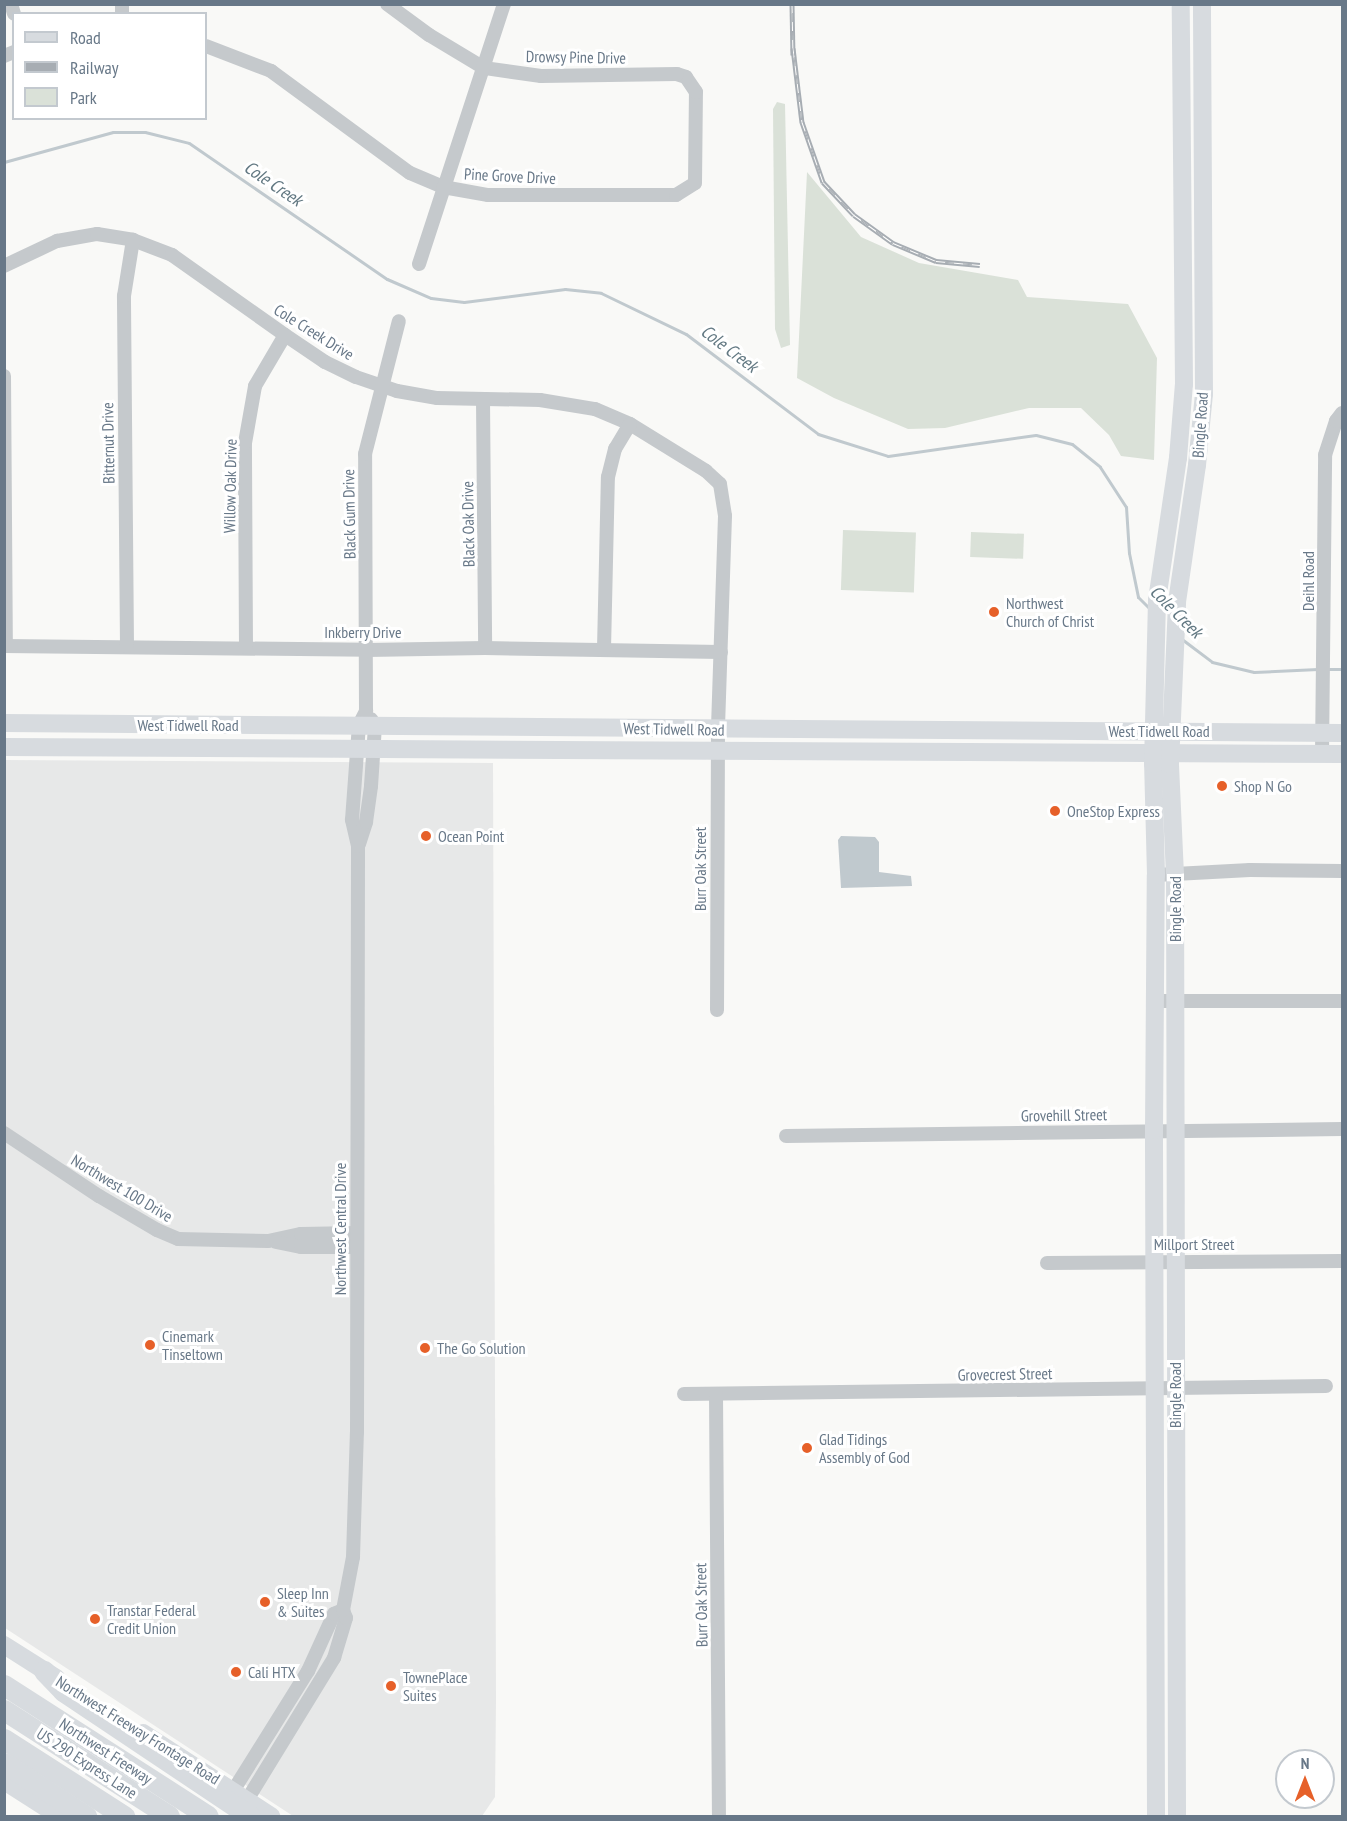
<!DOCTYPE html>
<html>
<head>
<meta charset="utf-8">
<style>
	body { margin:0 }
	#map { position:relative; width:1347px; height:1821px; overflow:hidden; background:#f9f9f7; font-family:"PT Sans Narrow",sans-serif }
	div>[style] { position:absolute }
	.built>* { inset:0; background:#e7e8e8 }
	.green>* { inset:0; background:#dae1d8; transform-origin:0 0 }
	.water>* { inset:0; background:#c0c9ce }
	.stream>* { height:3px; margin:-1.5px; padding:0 1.5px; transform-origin:1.5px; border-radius:1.5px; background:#c0c9ce }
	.minor>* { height:14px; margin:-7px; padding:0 7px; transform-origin:7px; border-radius:7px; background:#c5c9cc }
	.major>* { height:18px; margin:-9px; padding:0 9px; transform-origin:9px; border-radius:9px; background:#d7dbdf }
	.highway>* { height:21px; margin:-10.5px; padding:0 10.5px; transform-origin:10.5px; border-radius:10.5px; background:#d7dbdf }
	.rail>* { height:5px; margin-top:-2.5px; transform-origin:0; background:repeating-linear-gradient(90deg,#fff 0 9px,#a7adb3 0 18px); box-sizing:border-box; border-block:2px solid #a7adb3 }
	.dots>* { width:16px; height:16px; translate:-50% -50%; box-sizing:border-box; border:3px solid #fff; border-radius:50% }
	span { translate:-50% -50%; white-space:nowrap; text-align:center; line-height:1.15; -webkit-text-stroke:6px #fff; paint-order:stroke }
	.street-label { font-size:16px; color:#687888 }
	.poi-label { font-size:16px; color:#687888 }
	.left { translate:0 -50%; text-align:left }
	.water-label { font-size:18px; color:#637983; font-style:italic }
	.frame { position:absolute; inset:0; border:6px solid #687888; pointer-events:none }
	.legend { position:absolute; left:12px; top:12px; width:195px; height:108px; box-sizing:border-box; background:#fff; border:2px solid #c3c9cf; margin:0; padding:8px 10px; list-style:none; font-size:18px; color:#687888 }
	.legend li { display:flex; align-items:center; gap:12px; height:30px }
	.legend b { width:30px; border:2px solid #c3c9cf }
	.north { position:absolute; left:1275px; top:1749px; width:60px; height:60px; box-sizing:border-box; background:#fff; border:2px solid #c3c9cf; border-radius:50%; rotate:0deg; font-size:16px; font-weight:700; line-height:24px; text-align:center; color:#687888 }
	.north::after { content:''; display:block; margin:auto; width:21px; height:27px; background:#e66029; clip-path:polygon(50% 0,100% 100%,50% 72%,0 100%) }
</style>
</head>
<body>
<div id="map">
	<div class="built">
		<div style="clip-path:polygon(4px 760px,493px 763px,496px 1700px,495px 1797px,482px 1816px,293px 1816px,5px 1628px)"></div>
	</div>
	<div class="green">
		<div style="clip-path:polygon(777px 102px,785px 104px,790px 345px,781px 348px,775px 329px,773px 109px)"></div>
		<div style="clip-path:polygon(807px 172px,861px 237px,919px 263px,1018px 280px,1027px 297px,1128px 304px,1157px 358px,1154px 460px,1121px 456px,1109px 435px,1081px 408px,1029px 408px,945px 428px,908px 429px,834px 398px,797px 378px)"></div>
		<div style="left:843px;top:530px;width:73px;height:60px;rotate:2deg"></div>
		<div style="left:971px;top:532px;width:53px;height:25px;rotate:2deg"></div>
	</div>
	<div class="water">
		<div style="clip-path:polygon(841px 836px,875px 837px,879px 842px,879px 872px,911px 876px,912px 886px,841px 888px,838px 840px)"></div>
	</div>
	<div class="stream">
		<div style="left:4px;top:162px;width:113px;rotate:-15.4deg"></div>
		<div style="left:113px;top:132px;width:32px"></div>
		<div style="left:145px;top:132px;width:45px;rotate:14deg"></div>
		<div style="left:189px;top:143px;width:240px;rotate:34.5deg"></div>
		<div style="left:387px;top:279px;width:48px;rotate:23.4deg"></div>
		<div style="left:431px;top:298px;width:33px;rotate:7deg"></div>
		<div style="left:464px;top:302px;width:102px;rotate:-7.3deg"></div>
		<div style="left:565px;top:289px;width:36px;rotate:6deg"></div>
		<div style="left:601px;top:293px;width:94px;rotate:25.8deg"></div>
		<div style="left:686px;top:334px;width:166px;rotate:37.1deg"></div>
		<div style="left:818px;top:434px;width:73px;rotate:17.4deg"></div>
		<div style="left:888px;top:456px;width:149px;rotate:-8.1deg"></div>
		<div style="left:1036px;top:435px;width:37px;rotate:14deg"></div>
		<div style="left:1072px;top:444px;width:36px;rotate:39deg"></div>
		<div style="left:1100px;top:467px;width:48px;rotate:57deg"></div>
		<div style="left:1126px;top:507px;width:46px;rotate:86.3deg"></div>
		<div style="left:1129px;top:553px;width:45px;rotate:78.4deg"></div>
		<div style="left:1138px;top:597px;width:17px;rotate:45deg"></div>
		<div style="left:1183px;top:640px;width:36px;rotate:37deg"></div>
		<div style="left:1212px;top:662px;width:43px;rotate:13.4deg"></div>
		<div style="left:1254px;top:672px;width:64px;rotate:-2.7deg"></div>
		<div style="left:1328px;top:669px;width:14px"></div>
	</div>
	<div class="minor">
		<div style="left:11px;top:4px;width:10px;rotate:73deg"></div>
		<div style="left:122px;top:4px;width:10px;rotate:90deg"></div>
		<div style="left:206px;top:46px;width:70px;rotate:21deg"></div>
		<div style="left:271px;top:71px;width:172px;rotate:36.3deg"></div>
		<div style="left:410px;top:173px;width:36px;rotate:23deg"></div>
		<div style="left:443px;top:187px;width:46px;rotate:10.1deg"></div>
		<div style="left:488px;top:195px;width:188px"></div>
		<div style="left:676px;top:195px;width:22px;rotate:-32deg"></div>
		<div style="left:695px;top:183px;width:91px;rotate:-89.4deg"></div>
		<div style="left:696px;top:92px;width:18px;rotate:-124deg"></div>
		<div style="left:686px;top:77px;width:9px;rotate:-162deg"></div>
		<div style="left:677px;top:74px;width:136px;rotate:179.2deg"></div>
		<div style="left:541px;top:76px;width:58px;rotate:-172deg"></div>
		<div style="left:484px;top:68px;width:64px;rotate:-149deg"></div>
		<div style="left:429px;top:35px;width:52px;rotate:-143.6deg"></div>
		<div style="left:4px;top:56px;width:11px;rotate:-22deg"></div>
		<div style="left:419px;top:264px;width:274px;rotate:-71.9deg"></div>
		<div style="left:4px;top:266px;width:59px;rotate:-25.3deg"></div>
		<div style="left:57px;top:241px;width:41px;rotate:-9.9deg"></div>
		<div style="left:97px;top:234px;width:36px;rotate:9deg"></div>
		<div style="left:133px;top:240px;width:42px;rotate:21deg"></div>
		<div style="left:172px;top:255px;width:138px;rotate:35.3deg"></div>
		<div style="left:285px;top:335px;width:48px;rotate:34deg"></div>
		<div style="left:325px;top:362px;width:34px;rotate:26deg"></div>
		<div style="left:356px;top:377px;width:43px;rotate:18.9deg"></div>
		<div style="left:397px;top:391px;width:41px;rotate:9.9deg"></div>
		<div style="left:437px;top:398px;width:103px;rotate:1.1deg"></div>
		<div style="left:540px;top:400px;width:56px;rotate:9.3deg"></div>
		<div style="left:595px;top:409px;width:38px;rotate:23deg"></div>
		<div style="left:630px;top:424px;width:89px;rotate:31.7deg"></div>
		<div style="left:706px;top:471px;width:19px;rotate:43deg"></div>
		<div style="left:720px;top:484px;width:32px;rotate:81deg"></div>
		<div style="left:725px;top:516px;width:213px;rotate:91.9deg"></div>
		<div style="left:718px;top:729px;width:281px;rotate:90.2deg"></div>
		<div style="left:4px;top:376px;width:270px;rotate:89.6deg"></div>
		<div style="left:483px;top:400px;width:248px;rotate:89.5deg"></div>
		<div style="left:4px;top:646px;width:363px;rotate:0.6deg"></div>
		<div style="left:367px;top:650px;width:118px;rotate:-1deg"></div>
		<div style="left:485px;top:648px;width:236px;rotate:1deg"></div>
		<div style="left:127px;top:646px;width:350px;rotate:-90.5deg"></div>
		<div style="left:124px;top:296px;width:57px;rotate:-80.9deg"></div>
		<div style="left:246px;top:647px;width:204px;rotate:-90.3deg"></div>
		<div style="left:245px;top:443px;width:58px;rotate:-80deg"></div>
		<div style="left:255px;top:386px;width:59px;rotate:-59.5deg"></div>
		<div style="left:604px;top:649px;width:172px;rotate:-88.7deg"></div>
		<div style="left:608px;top:477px;width:29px;rotate:-76deg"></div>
		<div style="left:615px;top:449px;width:29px;rotate:-59deg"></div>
		<div style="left:1322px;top:754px;width:299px;rotate:-89.4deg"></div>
		<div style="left:1325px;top:455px;width:36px;rotate:-72deg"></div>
		<div style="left:1336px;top:421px;width:10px;rotate:-53deg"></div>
		<div style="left:359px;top:844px;width:23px;rotate:-72deg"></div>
		<div style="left:366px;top:822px;width:36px;rotate:-82deg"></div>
		<div style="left:371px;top:786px;width:61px;rotate:-86.2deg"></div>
		<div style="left:375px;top:725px;width:7px;rotate:-124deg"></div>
		<div style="left:1156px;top:875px;width:94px;rotate:-3deg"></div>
		<div style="left:1250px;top:870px;width:92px;rotate:0.6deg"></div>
		<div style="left:1156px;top:1001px;width:186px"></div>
		<div style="left:4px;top:1133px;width:114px;rotate:33.6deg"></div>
		<div style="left:99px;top:1196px;width:67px;rotate:30.4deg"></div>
		<div style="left:157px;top:1230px;width:23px;rotate:23deg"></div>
		<div style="left:178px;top:1239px;width:90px;rotate:1.3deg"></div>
		<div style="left:268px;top:1241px;width:34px;rotate:-12deg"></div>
		<div style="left:301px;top:1234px;width:55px;rotate:-1deg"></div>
		<div style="left:786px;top:1136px;width:556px;rotate:-0.72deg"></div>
		<div style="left:276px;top:1242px;width:25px;rotate:11deg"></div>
		<div style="left:301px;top:1247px;width:56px"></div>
		<div style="left:1047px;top:1263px;width:295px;rotate:-0.4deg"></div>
		<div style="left:684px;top:1394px;width:642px;rotate:-0.71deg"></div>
		<div style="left:716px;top:1394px;width:422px;rotate:89.6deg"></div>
		<div style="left:233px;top:1791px;width:142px;rotate:-58deg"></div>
		<div style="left:308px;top:1671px;width:63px;rotate:-65.5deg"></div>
		<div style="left:334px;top:1614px;width:10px;rotate:-24deg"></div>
		<div style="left:247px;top:1800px;width:167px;rotate:-58.5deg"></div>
		<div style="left:334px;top:1658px;width:42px;rotate:-73.3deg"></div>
		<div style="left:346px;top:1618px;width:9px;rotate:-111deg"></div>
		<div style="left:343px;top:1610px;width:54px;rotate:-79.3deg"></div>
		<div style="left:353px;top:1557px;width:125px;rotate:-88.2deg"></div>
		<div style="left:357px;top:1432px;width:586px;rotate:-89.9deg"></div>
		<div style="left:358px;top:846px;width:27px;rotate:-103deg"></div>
		<div style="left:352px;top:820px;width:95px;rotate:-85.8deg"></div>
		<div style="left:359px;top:725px;width:16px;rotate:-63deg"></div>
		<div style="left:366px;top:711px;width:257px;rotate:-90.2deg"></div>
		<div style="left:365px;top:454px;width:137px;rotate:-75.7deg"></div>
	</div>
	<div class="major">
		<div style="left:4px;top:723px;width:1338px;rotate:0.43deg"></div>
		<div style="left:4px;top:747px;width:1338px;rotate:0.3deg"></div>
		<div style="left:4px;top:1645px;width:62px;rotate:32.4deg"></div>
		<div style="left:143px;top:1733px;width:153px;rotate:33deg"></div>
		<div style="left:4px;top:1781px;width:65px;rotate:32.5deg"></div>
		<div style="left:1156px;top:1816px;width:686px;rotate:-90.17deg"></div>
		<div style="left:1154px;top:1130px;width:255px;rotate:-89.6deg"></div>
		<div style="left:1156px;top:875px;width:111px;rotate:-91.5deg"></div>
		<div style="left:1153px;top:764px;width:164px;rotate:-88.6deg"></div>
		<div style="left:1157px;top:600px;width:144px;rotate:-81.6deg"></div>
		<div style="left:1178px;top:458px;width:74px;rotate:-85.4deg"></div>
		<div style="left:1184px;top:384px;width:380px;rotate:-90.5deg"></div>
		<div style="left:1177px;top:1816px;width:941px;rotate:-90.12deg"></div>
		<div style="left:1175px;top:875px;width:111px;rotate:-92.6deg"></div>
		<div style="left:1170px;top:764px;width:162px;rotate:-87.5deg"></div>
		<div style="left:1177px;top:602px;width:138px;rotate:-81.7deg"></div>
		<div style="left:1197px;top:465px;width:71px;rotate:-84.4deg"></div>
		<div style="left:1204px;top:394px;width:390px;rotate:-90.3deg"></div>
	</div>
	<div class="highway">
		<div style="left:44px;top:1671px;width:28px;rotate:46deg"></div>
		<div style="left:63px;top:1691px;width:225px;rotate:33.8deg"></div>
		<div style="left:4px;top:1685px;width:242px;rotate:32.7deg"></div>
		<div style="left:4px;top:1710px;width:196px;rotate:32.7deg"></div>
		<div style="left:4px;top:1739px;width:143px;rotate:32.7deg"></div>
		<div style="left:4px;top:1763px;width:98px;rotate:32.9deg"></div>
	</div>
	<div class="rail">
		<div style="left:792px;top:4px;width:51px;rotate:88.9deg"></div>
		<div style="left:793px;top:48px;width:75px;rotate:83.1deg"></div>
		<div style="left:802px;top:122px;width:64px;rotate:70.7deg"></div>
		<div style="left:823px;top:182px;width:45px;rotate:46.8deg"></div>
		<div style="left:854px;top:215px;width:48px;rotate:35.7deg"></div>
		<div style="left:893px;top:243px;width:47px;rotate:22.7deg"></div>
		<div style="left:936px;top:261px;width:44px;rotate:5.2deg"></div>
	</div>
	<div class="dots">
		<div style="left:994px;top:612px;background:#e66029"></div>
		<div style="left:1222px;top:786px;background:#e66029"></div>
		<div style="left:1055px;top:811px;background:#e66029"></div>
		<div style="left:426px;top:836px;background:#e66029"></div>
		<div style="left:150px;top:1345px;background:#e66029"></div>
		<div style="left:425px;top:1348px;background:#e66029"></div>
		<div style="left:807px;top:1448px;background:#e66029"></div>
		<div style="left:265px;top:1602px;background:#e66029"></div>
		<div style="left:95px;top:1619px;background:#e66029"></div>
		<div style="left:236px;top:1672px;background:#e66029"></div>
		<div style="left:391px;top:1686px;background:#e66029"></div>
	</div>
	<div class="street-label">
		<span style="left:576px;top:57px;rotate:1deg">Drowsy Pine Drive</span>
		<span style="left:510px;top:176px;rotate:3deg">Pine Grove Drive</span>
		<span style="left:314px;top:332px;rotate:32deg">Cole Creek Drive</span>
		<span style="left:1200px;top:425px;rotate:-86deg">Bingle Road</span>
		<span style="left:108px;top:443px;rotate:-91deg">Bitternut Drive</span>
		<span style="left:230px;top:486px;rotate:-89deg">Willow Oak Drive</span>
		<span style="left:349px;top:514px;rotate:-91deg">Black Gum Drive</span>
		<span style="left:468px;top:524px;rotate:-91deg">Black Oak Drive</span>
		<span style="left:1308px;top:581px;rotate:-90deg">Deihl Road</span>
		<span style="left:363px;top:632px">Inkberry Drive</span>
		<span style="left:188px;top:725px">West Tidwell Road</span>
		<span style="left:674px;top:729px;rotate:1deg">West Tidwell Road</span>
		<span style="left:1159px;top:731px">West Tidwell Road</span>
		<span style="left:700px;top:869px;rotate:-90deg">Burr Oak Street</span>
		<span style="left:1175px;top:909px;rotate:-90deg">Bingle Road</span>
		<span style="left:1064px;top:1115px;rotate:-1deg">Grovehill Street</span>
		<span style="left:122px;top:1188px;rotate:31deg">Northwest 100 Drive</span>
		<span style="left:340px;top:1229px;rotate:-90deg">Northwest Central Drive</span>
		<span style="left:1194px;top:1244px">Millport Street</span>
		<span style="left:1005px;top:1374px;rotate:-1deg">Grovecrest Street</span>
		<span style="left:1175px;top:1395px;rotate:-90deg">Bingle Road</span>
		<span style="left:701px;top:1605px;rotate:-91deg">Burr Oak Street</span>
		<span style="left:138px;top:1730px;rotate:32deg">Northwest Freeway Frontage Road</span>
		<span style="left:106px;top:1751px;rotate:33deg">Northwest Freeway</span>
		<span style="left:87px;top:1763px;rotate:33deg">US 290 Express Lane</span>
	</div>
	<div class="poi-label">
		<span class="left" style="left:1006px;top:612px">Northwest<br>Church of Christ</span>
		<span class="left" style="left:1234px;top:786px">Shop N Go</span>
		<span class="left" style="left:1067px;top:811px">OneStop Express</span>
		<span class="left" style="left:438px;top:836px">Ocean Point</span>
		<span class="left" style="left:162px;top:1345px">Cinemark<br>Tinseltown</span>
		<span class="left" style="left:437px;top:1348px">The Go Solution</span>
		<span class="left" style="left:819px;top:1448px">Glad Tidings<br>Assembly of God</span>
		<span class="left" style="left:277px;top:1602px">Sleep Inn<br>&amp; Suites</span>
		<span class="left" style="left:107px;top:1619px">Transtar Federal<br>Credit Union</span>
		<span class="left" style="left:248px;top:1672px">Cali HTX</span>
		<span class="left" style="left:403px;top:1686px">TownePlace<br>Suites</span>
	</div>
	<div class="water-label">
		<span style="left:273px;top:184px;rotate:34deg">Cole Creek</span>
		<span style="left:729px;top:349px;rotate:37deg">Cole Creek</span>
		<span style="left:1176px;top:612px;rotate:45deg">Cole Creek</span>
	</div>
	<div class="frame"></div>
	<ul class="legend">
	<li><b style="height:8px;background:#d7dbdf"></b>Road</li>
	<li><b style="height:8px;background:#a7adb3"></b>Railway</li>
	<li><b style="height:16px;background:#dae1d8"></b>Park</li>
	</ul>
	<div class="north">N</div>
</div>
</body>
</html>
